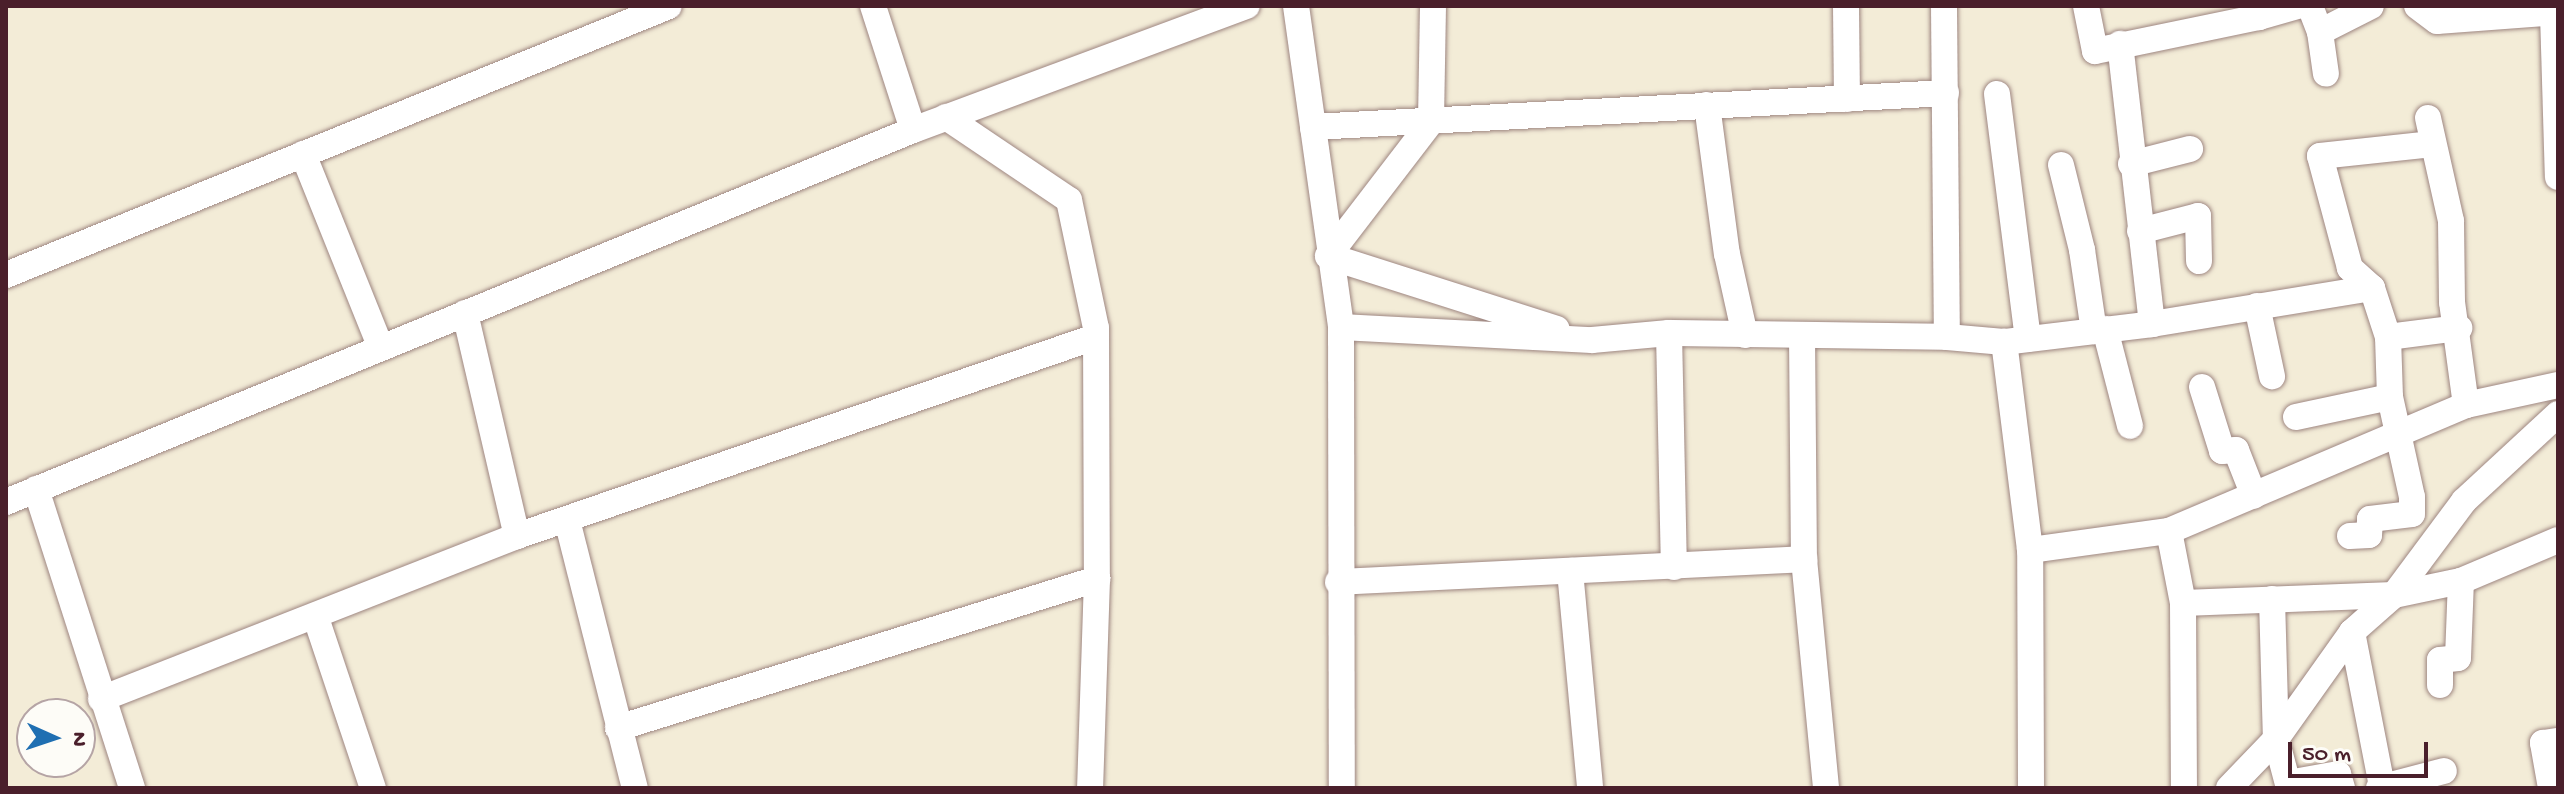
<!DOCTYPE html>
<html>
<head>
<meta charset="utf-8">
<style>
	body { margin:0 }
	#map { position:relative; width:2564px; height:794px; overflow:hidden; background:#f3ecd7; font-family:"Gochi Hand",sans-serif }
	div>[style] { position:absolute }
	.roads { filter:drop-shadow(0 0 2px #9e8681) drop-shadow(0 0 2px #9e8681) }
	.minor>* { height:26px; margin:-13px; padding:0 13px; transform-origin:13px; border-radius:13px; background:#fff }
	span { translate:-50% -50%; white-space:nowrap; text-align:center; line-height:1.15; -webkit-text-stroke:6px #fdfcf7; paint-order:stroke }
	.frame { position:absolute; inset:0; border:8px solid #4a1f2b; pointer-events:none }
	.north { position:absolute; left:16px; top:698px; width:80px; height:80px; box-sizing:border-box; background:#fdfcf7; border:2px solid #b5a4a5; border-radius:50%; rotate:93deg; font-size:22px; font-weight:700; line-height:32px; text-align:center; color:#4a1f2b }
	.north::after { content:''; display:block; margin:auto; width:28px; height:36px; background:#1f6fb2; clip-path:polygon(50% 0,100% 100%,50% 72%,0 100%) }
	.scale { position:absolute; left:2288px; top:742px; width:140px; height:36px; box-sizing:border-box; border:4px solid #4a1f2b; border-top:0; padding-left:10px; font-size:24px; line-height:28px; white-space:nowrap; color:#4a1f2b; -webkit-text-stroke:6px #fdfcf7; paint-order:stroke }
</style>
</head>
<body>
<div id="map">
	<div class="roads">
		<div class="minor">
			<div style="left:873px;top:6px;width:130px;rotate:72.1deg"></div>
			<div style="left:1296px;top:6px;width:324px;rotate:82deg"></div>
			<div style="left:1341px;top:327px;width:461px;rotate:89.9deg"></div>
			<div style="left:1433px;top:6px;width:116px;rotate:91deg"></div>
			<div style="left:1431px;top:122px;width:169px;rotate:127.5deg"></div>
			<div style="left:1328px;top:256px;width:240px;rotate:17.7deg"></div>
			<div style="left:1846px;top:6px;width:93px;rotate:89.4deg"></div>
			<div style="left:1944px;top:6px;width:331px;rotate:89.5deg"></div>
			<div style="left:1947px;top:337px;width:57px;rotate:5deg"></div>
			<div style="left:2086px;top:6px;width:46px;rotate:78.7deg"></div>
			<div style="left:2095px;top:51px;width:167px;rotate:-11.7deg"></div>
			<div style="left:2255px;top:6px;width:12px;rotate:70deg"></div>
			<div style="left:2259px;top:17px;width:40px;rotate:-16deg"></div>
			<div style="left:2310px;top:6px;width:28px;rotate:69deg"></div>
			<div style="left:2320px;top:32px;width:57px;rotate:-27deg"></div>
			<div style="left:2417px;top:6px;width:25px;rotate:37deg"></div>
			<div style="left:2437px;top:21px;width:121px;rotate:-4.3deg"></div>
			<div style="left:2553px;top:13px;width:164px;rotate:88.3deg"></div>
			<div style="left:2320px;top:32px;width:42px;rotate:81.9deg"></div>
			<div style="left:1997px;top:94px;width:247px;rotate:82.8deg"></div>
			<div style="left:1707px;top:105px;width:150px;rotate:82.4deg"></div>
			<div style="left:1727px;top:254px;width:83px;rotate:77.5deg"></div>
			<div style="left:946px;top:117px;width:148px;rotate:34deg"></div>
			<div style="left:1069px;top:200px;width:131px;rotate:78.1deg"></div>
			<div style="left:1096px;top:328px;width:251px;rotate:89.8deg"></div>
			<div style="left:1097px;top:579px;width:209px;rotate:91.9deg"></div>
			<div style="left:2428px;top:118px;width:106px;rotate:77.4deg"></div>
			<div style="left:2451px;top:221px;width:81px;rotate:89.3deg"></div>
			<div style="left:2452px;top:302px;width:104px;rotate:82.3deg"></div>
			<div style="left:1313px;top:127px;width:634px;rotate:-3.07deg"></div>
			<div style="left:303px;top:154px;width:209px;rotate:68.1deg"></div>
			<div style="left:2131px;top:164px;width:61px;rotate:-14.3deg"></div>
			<div style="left:2061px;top:165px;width:88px;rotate:76.1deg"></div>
			<div style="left:2082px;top:250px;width:82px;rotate:81.6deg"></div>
			<div style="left:2140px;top:231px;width:60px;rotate:-14.5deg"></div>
			<div style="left:2198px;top:216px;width:45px;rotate:88.7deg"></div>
			<div style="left:6px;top:275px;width:715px;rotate:-22.08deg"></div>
			<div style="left:2257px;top:306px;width:72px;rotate:77.9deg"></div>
			<div style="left:465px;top:313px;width:229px;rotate:76.9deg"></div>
			<div style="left:2152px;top:324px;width:223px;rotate:-9.3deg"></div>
			<div style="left:1341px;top:327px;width:251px;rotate:3deg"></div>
			<div style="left:1592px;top:340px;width:77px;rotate:-5.2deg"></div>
			<div style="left:1669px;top:333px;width:278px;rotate:0.8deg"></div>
			<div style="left:2105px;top:329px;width:100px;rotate:75.5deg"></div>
			<div style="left:1669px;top:333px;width:234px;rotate:88.8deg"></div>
			<div style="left:1802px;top:335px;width:224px;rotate:89.5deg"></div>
			<div style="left:1804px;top:559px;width:230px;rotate:84.5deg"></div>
			<div style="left:2388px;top:337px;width:72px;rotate:-7.2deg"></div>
			<div style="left:2202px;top:387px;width:67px;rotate:72.6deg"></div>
			<div style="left:2222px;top:451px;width:14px;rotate:-4deg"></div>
			<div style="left:2236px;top:450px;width:49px;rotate:68.6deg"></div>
			<div style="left:2296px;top:417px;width:96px;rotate:-12deg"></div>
			<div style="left:36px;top:489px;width:314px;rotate:72.2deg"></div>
			<div style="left:6px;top:502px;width:980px;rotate:-22.3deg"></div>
			<div style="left:913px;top:130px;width:356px;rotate:-20.4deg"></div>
			<div style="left:567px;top:520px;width:276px;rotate:75.8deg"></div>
			<div style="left:2169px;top:531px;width:73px;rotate:79deg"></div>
			<div style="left:2183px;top:603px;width:185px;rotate:89.7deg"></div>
			<div style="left:2350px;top:536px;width:19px;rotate:-3deg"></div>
			<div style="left:2369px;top:535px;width:16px;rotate:-86deg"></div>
			<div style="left:2370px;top:519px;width:42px;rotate:-6.8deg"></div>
			<div style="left:2412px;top:514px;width:17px;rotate:-90deg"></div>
			<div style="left:2412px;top:497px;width:102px;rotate:-102.4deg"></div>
			<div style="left:2390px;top:397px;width:60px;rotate:-91.9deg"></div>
			<div style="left:2388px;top:337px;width:52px;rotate:-108.1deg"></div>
			<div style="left:2372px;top:288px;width:30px;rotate:-138deg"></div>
			<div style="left:2350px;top:268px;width:116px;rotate:-105deg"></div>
			<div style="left:2320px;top:156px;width:113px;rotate:-6.1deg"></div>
			<div style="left:2030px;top:550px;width:140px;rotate:-7.8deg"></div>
			<div style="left:2169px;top:531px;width:323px;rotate:-23deg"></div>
			<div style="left:2466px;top:405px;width:94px;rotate:-12.3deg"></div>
			<div style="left:1570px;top:571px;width:218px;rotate:84.7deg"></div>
			<div style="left:1338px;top:582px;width:467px;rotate:-2.8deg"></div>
			<div style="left:2272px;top:599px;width:140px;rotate:88.4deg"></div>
			<div style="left:2276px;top:739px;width:51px;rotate:75.1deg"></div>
			<div style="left:2183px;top:603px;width:211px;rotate:-2.2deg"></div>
			<div style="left:2394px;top:595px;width:68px;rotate:-11.8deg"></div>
			<div style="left:2461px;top:581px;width:105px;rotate:-22.9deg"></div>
			<div style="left:316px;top:618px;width:179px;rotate:71.5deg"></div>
			<div style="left:2352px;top:632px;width:158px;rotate:79deg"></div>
			<div style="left:2440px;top:685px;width:25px;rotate:-90deg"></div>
			<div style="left:2440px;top:660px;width:18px;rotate:-6deg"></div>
			<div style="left:2458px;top:658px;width:77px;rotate:-87.8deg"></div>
			<div style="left:101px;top:699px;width:447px;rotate:-21.4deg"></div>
			<div style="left:517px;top:536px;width:611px;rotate:-19deg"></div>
			<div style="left:618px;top:728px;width:502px;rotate:-17.28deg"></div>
			<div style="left:2288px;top:783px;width:51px;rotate:-10.2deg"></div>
			<div style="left:2338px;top:774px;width:15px;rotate:74deg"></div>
			<div style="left:2031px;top:788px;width:238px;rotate:-90.2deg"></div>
			<div style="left:2030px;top:550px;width:210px;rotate:-97.1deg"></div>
			<div style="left:2004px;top:342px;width:149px;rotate:-6.9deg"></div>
			<div style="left:2152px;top:324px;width:282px;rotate:-96.5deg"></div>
			<div style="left:2229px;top:788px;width:68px;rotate:-46.2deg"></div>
			<div style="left:2276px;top:739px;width:131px;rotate:-54.6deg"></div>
			<div style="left:2352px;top:632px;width:56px;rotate:-41.4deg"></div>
			<div style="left:2394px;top:595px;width:117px;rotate:-53.3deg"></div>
			<div style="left:2464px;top:501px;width:128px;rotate:-42.8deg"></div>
			<div style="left:2379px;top:788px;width:67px;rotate:-14.7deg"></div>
			<div style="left:2551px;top:788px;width:46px;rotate:-100.1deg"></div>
			<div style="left:2543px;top:743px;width:15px;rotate:-8deg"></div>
		</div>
	</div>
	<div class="frame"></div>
	<div class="north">N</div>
	<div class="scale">50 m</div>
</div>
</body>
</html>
